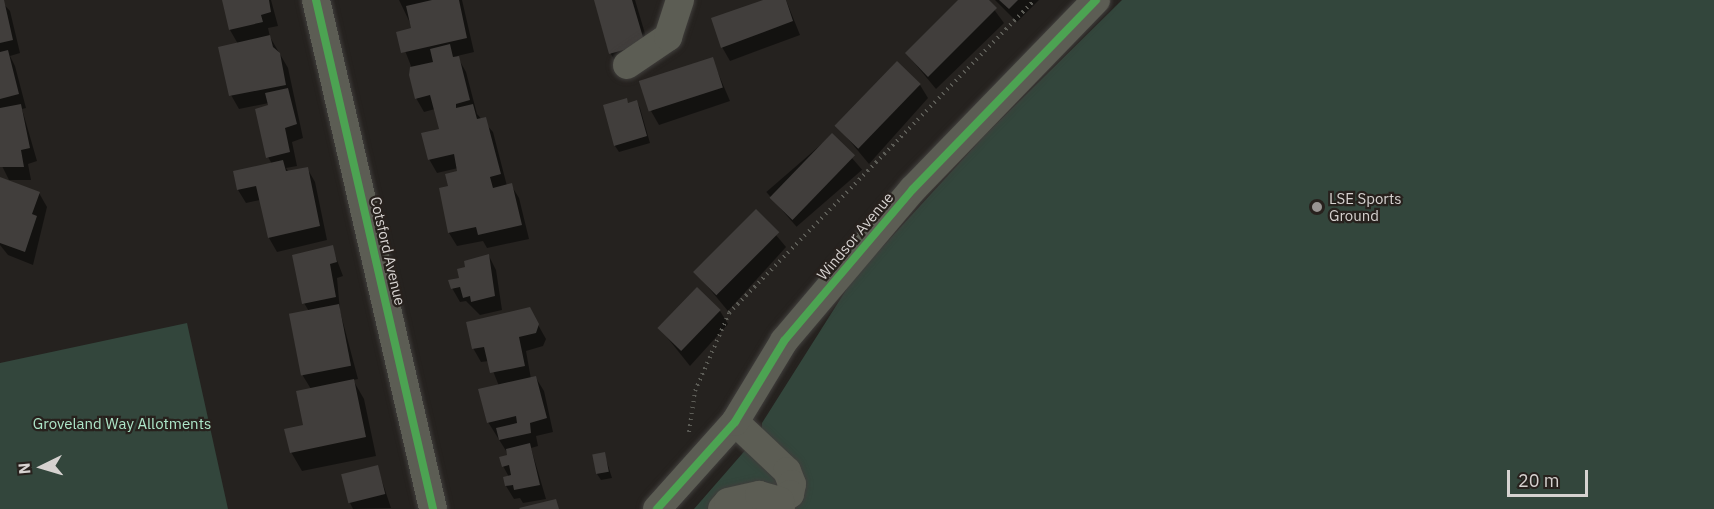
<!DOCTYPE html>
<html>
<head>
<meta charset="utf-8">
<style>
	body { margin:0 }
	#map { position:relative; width:1714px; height:509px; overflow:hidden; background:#25221f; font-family:"IBM Plex Sans",sans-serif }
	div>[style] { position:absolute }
	.green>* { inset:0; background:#33463c }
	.shadow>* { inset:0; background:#0007; transform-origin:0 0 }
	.building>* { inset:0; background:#413e3c; transform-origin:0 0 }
	.path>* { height:4px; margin-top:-2px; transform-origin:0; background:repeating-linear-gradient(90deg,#5c5c56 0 1.5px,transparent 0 6px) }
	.roads { filter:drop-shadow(0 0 2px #403e3c) drop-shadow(0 0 2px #403e3c) }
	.minor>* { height:28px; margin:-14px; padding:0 14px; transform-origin:14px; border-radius:14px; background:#5c5d54 }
	.cycleway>* { height:8px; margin:-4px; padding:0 4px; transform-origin:4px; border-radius:4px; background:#4ca352 }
	.dots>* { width:16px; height:16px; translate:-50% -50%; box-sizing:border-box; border:3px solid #27211d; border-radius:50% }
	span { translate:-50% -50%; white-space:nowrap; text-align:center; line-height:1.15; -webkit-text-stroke:4.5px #27211d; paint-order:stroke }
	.poi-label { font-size:15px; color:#d6d2d0 }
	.left { translate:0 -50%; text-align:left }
	.street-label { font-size:15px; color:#d6d2d0 }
	.park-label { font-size:15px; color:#ade6c8 }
	.north { position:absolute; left:12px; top:437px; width:60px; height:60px; -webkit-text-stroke:4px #27211d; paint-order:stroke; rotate:265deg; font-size:16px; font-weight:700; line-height:24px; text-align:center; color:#d6d2d0 }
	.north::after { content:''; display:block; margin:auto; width:21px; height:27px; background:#d6d2d0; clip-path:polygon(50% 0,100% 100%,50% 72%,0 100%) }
	.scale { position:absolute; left:1507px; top:470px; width:81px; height:27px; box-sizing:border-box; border:3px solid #d6d2d0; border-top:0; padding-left:8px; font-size:18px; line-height:21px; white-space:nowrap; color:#d6d2d0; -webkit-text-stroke:4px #27211d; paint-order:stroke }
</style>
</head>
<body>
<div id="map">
	<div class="green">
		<div style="clip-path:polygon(1122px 0,1714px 0,1714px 509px,694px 509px,762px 431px,762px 423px,853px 279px,985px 135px)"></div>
		<div style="clip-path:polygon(187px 323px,228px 509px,0 509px,0 363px)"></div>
	</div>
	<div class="shadow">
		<div style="clip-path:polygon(0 0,10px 11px,20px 53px,10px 56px,15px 66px,26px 108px,22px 109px,37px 161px,28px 164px,31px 180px,9px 180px,0 162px)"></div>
		<div style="clip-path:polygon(271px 0,278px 26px,268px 28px,270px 37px,288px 68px,303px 138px,292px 142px,297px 166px,286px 168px,289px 172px,307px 168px,315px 182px,327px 240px,277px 252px,269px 238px,260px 200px,246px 203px,238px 190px,272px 164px,268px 157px,269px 106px,269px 103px,239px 109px,231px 95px,238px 44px,230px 30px,223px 1px)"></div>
		<div style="clip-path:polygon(399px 0,462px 0,474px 52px,457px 56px,466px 72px,477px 114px,493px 132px,507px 186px,511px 185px,519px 198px,529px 239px,487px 248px,483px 241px,457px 246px,449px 233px,450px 187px,459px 172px,458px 168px,437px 173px,429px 159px,441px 130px,435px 109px,424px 112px,416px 98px,411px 66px,398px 33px,413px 29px)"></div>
		<div style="clip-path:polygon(596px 0,635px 0,652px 57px,618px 67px,611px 54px)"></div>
		<div style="clip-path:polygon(768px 0,786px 0,800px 35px,730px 61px,722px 47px)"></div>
		<div style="clip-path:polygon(960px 0,987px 0,1004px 23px,936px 89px,907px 54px)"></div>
		<div style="clip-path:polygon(995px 0,1039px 0,1017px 22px)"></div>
		<div style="clip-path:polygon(712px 59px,730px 101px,659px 125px,651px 111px)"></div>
		<div style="clip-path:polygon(920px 85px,928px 98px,869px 164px,839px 128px)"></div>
		<div style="clip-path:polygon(626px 100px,629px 104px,637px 102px,640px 108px,650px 143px,619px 152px,615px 146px)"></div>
		<div style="left:832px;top:135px;width:46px;height:87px;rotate:49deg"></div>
		<div style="clip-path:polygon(0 179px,39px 193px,47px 207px,33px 265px,8px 255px,0 245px)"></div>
		<div style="clip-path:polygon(756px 211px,786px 247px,728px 311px,698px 275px)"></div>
		<div style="clip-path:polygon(332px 247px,343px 276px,337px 278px,340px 311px,358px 379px,353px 380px,364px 399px,376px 456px,302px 471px,291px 452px,305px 427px,311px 389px,303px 376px,310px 313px,304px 303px)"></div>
		<div style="clip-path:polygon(489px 256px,496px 270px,502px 310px,480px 315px,466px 301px,460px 302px,452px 288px)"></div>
		<div style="clip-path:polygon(720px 311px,728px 324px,690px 366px,662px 331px)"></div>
		<div style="clip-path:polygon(537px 323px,546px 339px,543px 346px,526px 351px,531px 379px,536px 378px,544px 391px,553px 432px,536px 436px,538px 446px,531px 448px,546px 499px,523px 503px,520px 498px,514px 499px,506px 486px,509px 477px,503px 466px,508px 454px,488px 422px,499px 386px,489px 361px,481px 362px,473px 348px)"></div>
		<div style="clip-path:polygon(604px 453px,612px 478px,601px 480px,597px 474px)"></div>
		<div style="clip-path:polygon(377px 466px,391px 508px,353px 509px,349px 501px)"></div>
	</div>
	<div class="building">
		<div style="clip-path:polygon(0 0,4px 0,13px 40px,0 43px)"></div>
		<div style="clip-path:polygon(222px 0,269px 0,271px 12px,261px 15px,263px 22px,229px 30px)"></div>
		<div style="clip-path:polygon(432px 0,459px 0,467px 38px,401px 53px,396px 32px,411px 28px,406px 6px)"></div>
		<div style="clip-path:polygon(594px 0,632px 0,645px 44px,609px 54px)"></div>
		<div style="clip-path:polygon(763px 0,786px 0,793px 21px,721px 48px,711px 18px)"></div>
		<div style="clip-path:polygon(958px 0,989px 0,997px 8px,928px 77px,905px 53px)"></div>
		<div style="clip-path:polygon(999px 0,1018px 0,1009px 9px)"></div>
		<div style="clip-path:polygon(270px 35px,273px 47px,280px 53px,286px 85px,229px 96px,218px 47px)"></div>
		<div style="clip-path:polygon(450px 44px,453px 57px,459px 56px,470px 100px,456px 104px,456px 108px,473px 104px,477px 119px,486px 117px,501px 174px,490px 177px,493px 188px,512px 183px,522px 225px,478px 235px,476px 227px,448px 233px,439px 188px,448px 186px,445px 174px,457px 171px,454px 154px,428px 160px,421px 133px,439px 129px,430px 95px,415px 99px,409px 75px,410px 67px,433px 62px,430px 49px)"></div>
		<div style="clip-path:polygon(8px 50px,19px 94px,0 99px,0 52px)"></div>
		<div style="left:713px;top:57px;width:32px;height:78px;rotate:72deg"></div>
		<div style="left:897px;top:61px;width:33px;height:90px;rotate:44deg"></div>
		<div style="clip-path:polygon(288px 88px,297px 124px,285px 128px,290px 152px,266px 158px,255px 109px,268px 105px,265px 93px)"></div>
		<div style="clip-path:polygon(627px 98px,628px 103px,637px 100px,647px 136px,614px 146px,603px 105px)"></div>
		<div style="clip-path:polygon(21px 104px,30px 148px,21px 150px,24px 167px,0 167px,0 108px)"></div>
		<div style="left:832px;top:133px;width:32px;height:90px;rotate:44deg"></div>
		<div style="clip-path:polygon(283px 160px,286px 171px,308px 167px,320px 226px,268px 238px,256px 186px,237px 190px,233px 171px)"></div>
		<div style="clip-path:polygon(0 177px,40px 192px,32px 214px,37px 216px,25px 252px,0 243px)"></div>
		<div style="left:756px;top:209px;width:33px;height:89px;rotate:45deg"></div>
		<div style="clip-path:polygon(333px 245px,337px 262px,330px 264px,336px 297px,302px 304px,292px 255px)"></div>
		<div style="clip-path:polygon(489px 254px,495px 296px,471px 302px,470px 296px,463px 298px,460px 287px,451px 289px,448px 280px,459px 278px,457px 269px,465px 267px,464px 261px)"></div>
		<div style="left:697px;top:287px;width:33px;height:57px;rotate:44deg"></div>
		<div style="left:339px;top:304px;width:63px;height:51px;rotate:79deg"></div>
		<div style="clip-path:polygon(530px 307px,539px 324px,536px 333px,519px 337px,525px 366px,490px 373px,484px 347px,472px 349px,466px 322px)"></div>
		<div style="clip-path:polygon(536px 376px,547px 418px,530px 423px,531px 433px,499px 440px,496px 428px,517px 423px,516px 416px,487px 423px,478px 389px)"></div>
		<div style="clip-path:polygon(354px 379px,366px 437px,290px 453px,284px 429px,303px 425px,296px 391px)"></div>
		<div style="clip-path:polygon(530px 443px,540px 485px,514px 490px,513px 485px,505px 486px,503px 477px,511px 475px,509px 465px,502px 467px,499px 457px,507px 455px,506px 449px)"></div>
		<div style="left:605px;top:452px;width:20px;height:13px;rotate:79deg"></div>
		<div style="left:378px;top:465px;width:30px;height:38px;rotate:76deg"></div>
		<div style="clip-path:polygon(556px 499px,559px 509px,520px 509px,519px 508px)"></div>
	</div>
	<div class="path">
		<div style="left:689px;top:432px;width:41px;rotate:-81.7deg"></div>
		<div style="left:695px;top:391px;width:85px;rotate:-66.4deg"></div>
		<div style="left:729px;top:313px;width:437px;rotate:-45.7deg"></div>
	</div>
	<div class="roads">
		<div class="minor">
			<div style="left:316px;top:0;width:522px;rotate:77.05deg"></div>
			<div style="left:627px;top:65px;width:50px;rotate:-34.3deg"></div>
			<div style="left:668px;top:37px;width:39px;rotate:-72deg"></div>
			<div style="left:735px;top:422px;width:71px;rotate:43.3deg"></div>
			<div style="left:787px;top:471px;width:14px;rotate:69deg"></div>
			<div style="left:792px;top:484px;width:10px;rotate:101deg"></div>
			<div style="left:790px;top:494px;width:12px;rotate:145deg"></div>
			<div style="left:780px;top:501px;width:8px;rotate:83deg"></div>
			<div style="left:657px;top:509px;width:117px;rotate:-48.1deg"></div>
			<div style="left:735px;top:422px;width:95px;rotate:-58.8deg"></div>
			<div style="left:784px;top:341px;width:199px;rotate:-49.7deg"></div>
			<div style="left:913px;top:189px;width:263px;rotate:-45.9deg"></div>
			<div style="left:722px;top:509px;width:9px;rotate:-49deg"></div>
			<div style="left:728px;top:502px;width:32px;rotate:-13deg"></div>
			<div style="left:759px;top:495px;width:22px;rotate:16deg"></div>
		</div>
	</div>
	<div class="cycleway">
		<div style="left:316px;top:0;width:522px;rotate:77.05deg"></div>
		<div style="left:657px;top:509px;width:117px;rotate:-48.1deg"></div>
		<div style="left:735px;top:422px;width:95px;rotate:-58.8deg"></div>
		<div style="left:784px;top:341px;width:199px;rotate:-49.7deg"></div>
		<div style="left:913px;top:189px;width:263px;rotate:-45.9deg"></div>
	</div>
	<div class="dots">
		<div style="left:1317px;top:207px;background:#989492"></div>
	</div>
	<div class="poi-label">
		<span class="left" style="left:1329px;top:207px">LSE Sports<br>Ground</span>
	</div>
	<div class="street-label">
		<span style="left:855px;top:236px;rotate:-50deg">Windsor Avenue</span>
		<span style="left:388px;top:251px;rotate:77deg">Cotsford Avenue</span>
	</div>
	<div class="park-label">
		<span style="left:122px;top:424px">Groveland Way Allotments</span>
	</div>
	<div class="north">N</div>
	<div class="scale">20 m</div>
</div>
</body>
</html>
